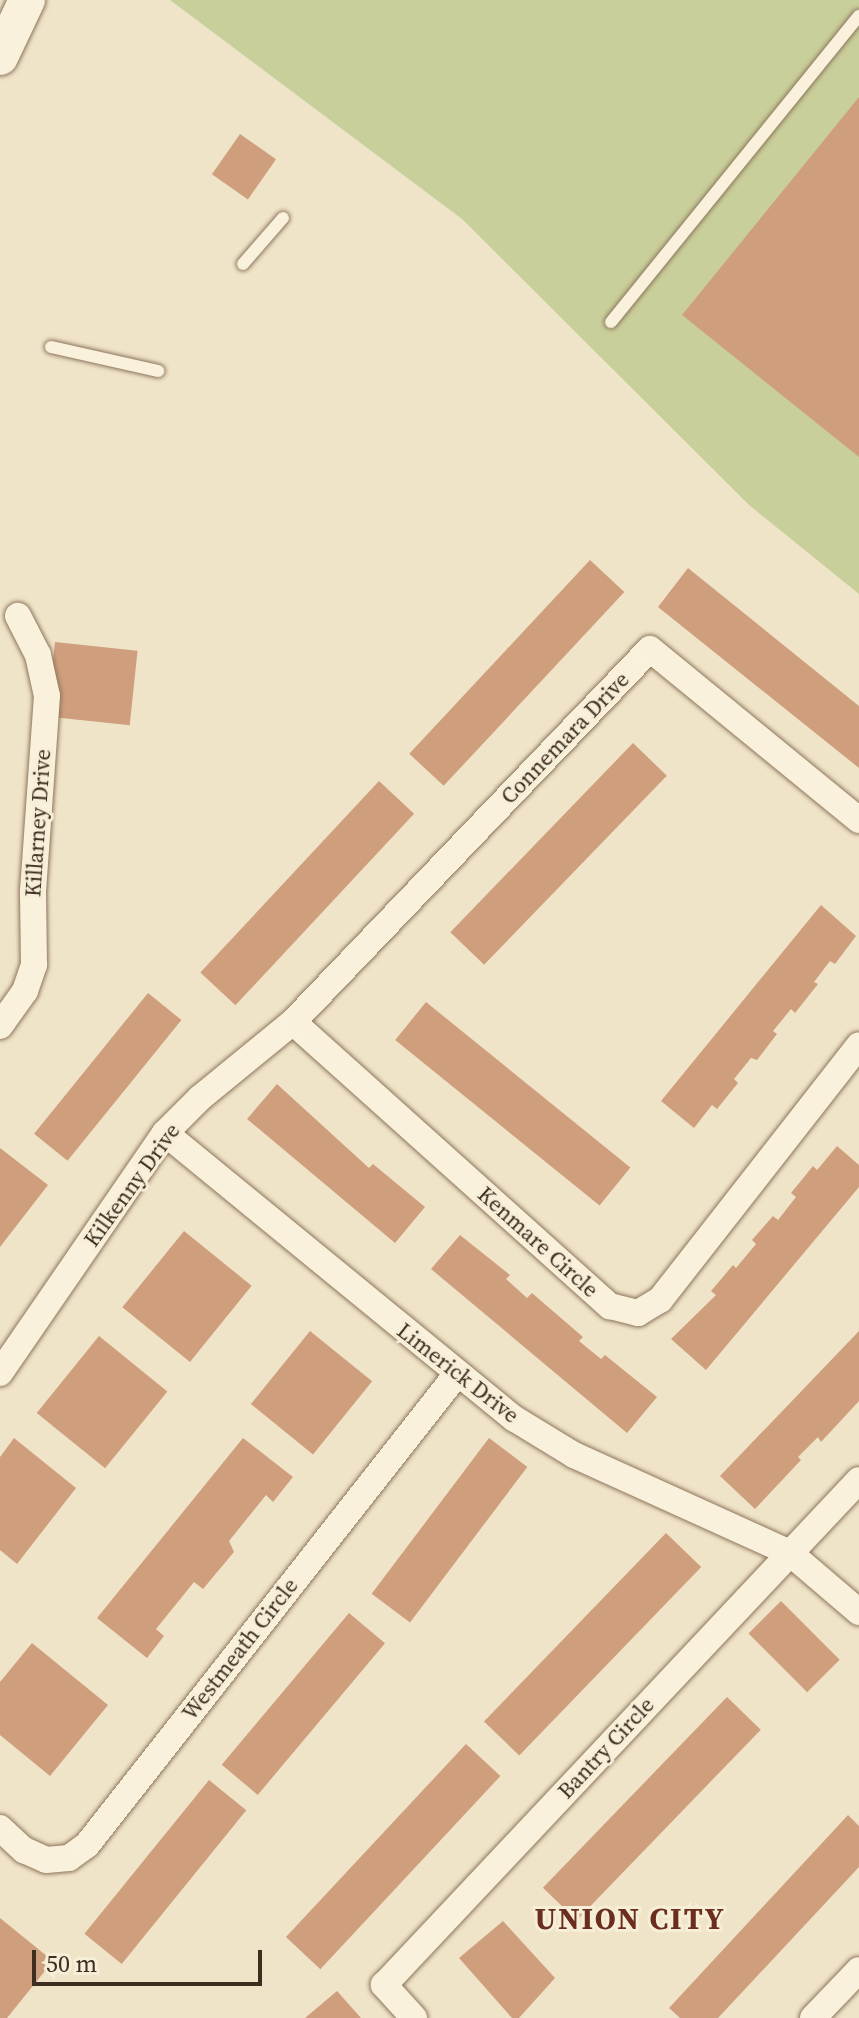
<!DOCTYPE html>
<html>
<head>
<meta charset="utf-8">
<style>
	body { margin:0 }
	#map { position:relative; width:859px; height:2018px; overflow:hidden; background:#f0e4c8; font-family:"Source Serif 4",serif }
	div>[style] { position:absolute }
	.green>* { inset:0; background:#c9cf9b }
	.building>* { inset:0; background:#cf9f7d; transform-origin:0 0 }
	.roads { filter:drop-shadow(0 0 2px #8d765c) drop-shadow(0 0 2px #8d765c) }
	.lane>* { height:12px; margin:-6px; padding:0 6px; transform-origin:6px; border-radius:6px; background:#faf1dc }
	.street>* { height:26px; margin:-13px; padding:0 13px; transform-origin:13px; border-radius:13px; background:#faf1dc }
	.secondary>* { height:36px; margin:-18px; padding:0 18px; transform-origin:18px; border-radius:18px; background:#faf1dc }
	span { translate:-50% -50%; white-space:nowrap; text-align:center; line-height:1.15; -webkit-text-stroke:6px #f7eed8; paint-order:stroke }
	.street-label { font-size:22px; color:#3d2e20 }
	.district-label { font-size:30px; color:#6b2e1e; font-weight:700; letter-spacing:2px }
	.scale { position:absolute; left:32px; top:1950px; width:230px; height:36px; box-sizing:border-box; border:4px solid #3d2e20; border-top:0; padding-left:10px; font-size:24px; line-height:28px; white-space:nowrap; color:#3d2e20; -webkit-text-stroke:6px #f7eed8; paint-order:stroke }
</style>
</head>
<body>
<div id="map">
	<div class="green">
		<div style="clip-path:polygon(170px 0,859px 0,859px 594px,749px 505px,462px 219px)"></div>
	</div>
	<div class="building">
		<div style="clip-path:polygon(859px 97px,859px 457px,682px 315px)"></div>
		<div style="left:240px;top:134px;width:44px;height:49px;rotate:35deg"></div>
		<div style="left:590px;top:560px;width:47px;height:265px;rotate:43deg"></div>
		<div style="clip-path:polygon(688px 568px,859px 706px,859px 768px,658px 607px)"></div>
		<div style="left:55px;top:642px;width:83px;height:75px;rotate:6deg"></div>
		<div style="left:633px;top:743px;width:47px;height:263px;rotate:44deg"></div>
		<div style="left:379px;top:781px;width:48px;height:262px;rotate:43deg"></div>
		<div style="clip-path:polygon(821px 905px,856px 936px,835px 964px,830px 961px,814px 982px,818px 984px,795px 1013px,791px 1009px,773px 1031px,777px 1034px,757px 1060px,751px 1058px,734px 1079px,738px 1083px,717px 1109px,712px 1105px,694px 1128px,661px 1101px)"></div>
		<div style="left:148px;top:993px;width:43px;height:181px;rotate:39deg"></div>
		<div style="left:426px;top:1002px;width:263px;height:49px;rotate:39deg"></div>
		<div style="clip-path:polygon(277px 1084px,369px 1168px,373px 1164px,425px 1207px,395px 1243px,247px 1119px)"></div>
		<div style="clip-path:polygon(837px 1146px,859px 1165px,859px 1187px,706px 1370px,671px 1339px,716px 1295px,711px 1291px,733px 1265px,736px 1268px,756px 1244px,752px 1240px,773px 1216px,778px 1220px,796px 1197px,791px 1193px,813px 1166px,817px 1170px)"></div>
		<div style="clip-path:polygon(0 1148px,48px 1185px,0 1247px)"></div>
		<div style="left:184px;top:1231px;width:87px;height:98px;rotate:39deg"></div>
		<div style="clip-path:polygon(460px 1235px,510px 1275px,506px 1279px,527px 1298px,532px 1293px,583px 1337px,579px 1341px,601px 1359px,605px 1355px,657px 1397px,627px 1433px,431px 1269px)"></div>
		<div style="left:310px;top:1331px;width:80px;height:94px;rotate:39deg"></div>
		<div style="clip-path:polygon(859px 1331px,859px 1401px,821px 1442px,818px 1437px,798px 1457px,801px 1460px,755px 1509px,720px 1476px)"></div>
		<div style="left:99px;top:1336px;width:88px;height:99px;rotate:39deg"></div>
		<div style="clip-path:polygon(14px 1438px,76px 1488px,17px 1564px,0 1550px,0 1457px)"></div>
		<div style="clip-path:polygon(243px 1438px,293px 1477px,273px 1502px,266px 1495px,229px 1541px,234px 1552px,203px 1589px,194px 1582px,156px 1629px,164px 1636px,147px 1658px,97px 1618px)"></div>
		<div style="left:489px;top:1438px;width:48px;height:195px;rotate:37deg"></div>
		<div style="left:666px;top:1533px;width:49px;height:262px;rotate:44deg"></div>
		<div style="left:781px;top:1601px;width:83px;height:46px;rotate:45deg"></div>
		<div style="left:349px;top:1613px;width:47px;height:198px;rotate:40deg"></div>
		<div style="clip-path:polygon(32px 1643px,108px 1705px,50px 1776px,0 1735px,0 1682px)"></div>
		<div style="left:727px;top:1697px;width:47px;height:265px;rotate:44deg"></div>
		<div style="left:466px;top:1744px;width:47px;height:264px;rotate:43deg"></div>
		<div style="left:209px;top:1780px;width:48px;height:198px;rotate:39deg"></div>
		<div style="clip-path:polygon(848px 1815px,859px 1826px,859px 1867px,718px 2018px,680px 2018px,669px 2008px)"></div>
		<div style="clip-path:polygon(0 1918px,53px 1961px,7px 2018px,0 2018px)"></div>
		<div style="clip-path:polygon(503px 1921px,555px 1978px,519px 2018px,512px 2018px,459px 1958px)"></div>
		<div style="clip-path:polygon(337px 1991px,361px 2018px,305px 2018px)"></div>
	</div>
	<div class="roads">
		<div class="lane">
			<div style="left:243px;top:264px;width:61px;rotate:-49deg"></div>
			<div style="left:611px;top:322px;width:394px;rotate:-51deg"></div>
			<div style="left:51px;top:347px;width:110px;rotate:12.6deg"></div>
		</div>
		<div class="street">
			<div style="left:293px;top:1022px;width:426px;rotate:41.9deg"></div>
			<div style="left:610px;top:1306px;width:29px;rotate:14deg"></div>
			<div style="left:638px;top:1313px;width:26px;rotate:-31deg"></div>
			<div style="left:660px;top:1300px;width:323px;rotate:-52deg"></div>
			<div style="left:0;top:1026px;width:43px;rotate:-54.5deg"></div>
			<div style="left:25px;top:991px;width:28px;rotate:-71deg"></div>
			<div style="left:34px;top:965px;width:74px;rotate:-90.8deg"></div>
			<div style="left:33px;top:891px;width:196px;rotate:-85.9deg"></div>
			<div style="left:47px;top:696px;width:42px;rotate:-102.4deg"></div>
			<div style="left:38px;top:655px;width:44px;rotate:-117.1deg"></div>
			<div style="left:165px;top:1133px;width:452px;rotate:39.3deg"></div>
			<div style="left:515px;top:1419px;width:69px;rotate:31.4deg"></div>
			<div style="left:574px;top:1455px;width:237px;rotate:24.4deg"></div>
			<div style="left:790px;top:1553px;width:91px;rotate:40.5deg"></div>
			<div style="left:0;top:1373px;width:291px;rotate:-55.5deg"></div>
			<div style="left:165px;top:1133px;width:49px;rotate:-45deg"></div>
			<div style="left:200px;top:1098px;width:120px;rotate:-39.3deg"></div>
			<div style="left:293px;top:1022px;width:516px;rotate:-46.26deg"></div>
			<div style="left:650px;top:649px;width:270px;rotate:39.3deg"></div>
			<div style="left:0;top:1828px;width:33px;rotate:43deg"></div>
			<div style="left:24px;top:1850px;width:24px;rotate:24deg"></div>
			<div style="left:46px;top:1860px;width:23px;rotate:-5deg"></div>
			<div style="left:69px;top:1858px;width:22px;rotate:-36deg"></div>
			<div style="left:87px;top:1845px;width:599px;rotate:-51.85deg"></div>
			<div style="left:414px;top:2018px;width:45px;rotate:-132.3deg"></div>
			<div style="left:384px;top:1985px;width:693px;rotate:-46.75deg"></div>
			<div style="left:813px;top:2018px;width:66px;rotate:-46.2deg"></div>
		</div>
		<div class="secondary">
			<div style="left:0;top:57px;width:63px;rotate:-64.7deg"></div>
		</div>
	</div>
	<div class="street-label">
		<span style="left:565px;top:738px;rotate:-46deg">Connemara Drive</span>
		<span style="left:38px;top:823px;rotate:-86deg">Killarney Drive</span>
		<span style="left:132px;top:1185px;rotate:-54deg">Kilkenny Drive</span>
		<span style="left:538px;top:1242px;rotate:42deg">Kenmare Circle</span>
		<span style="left:458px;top:1373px;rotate:38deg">Limerick Drive</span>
		<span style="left:240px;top:1649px;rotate:-52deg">Westmeath Circle</span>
		<span style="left:606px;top:1748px;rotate:-47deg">Bantry Circle</span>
	</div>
	<div class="district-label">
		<span style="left:630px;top:1919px">UNION CITY</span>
	</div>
	<div class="scale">50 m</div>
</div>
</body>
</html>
